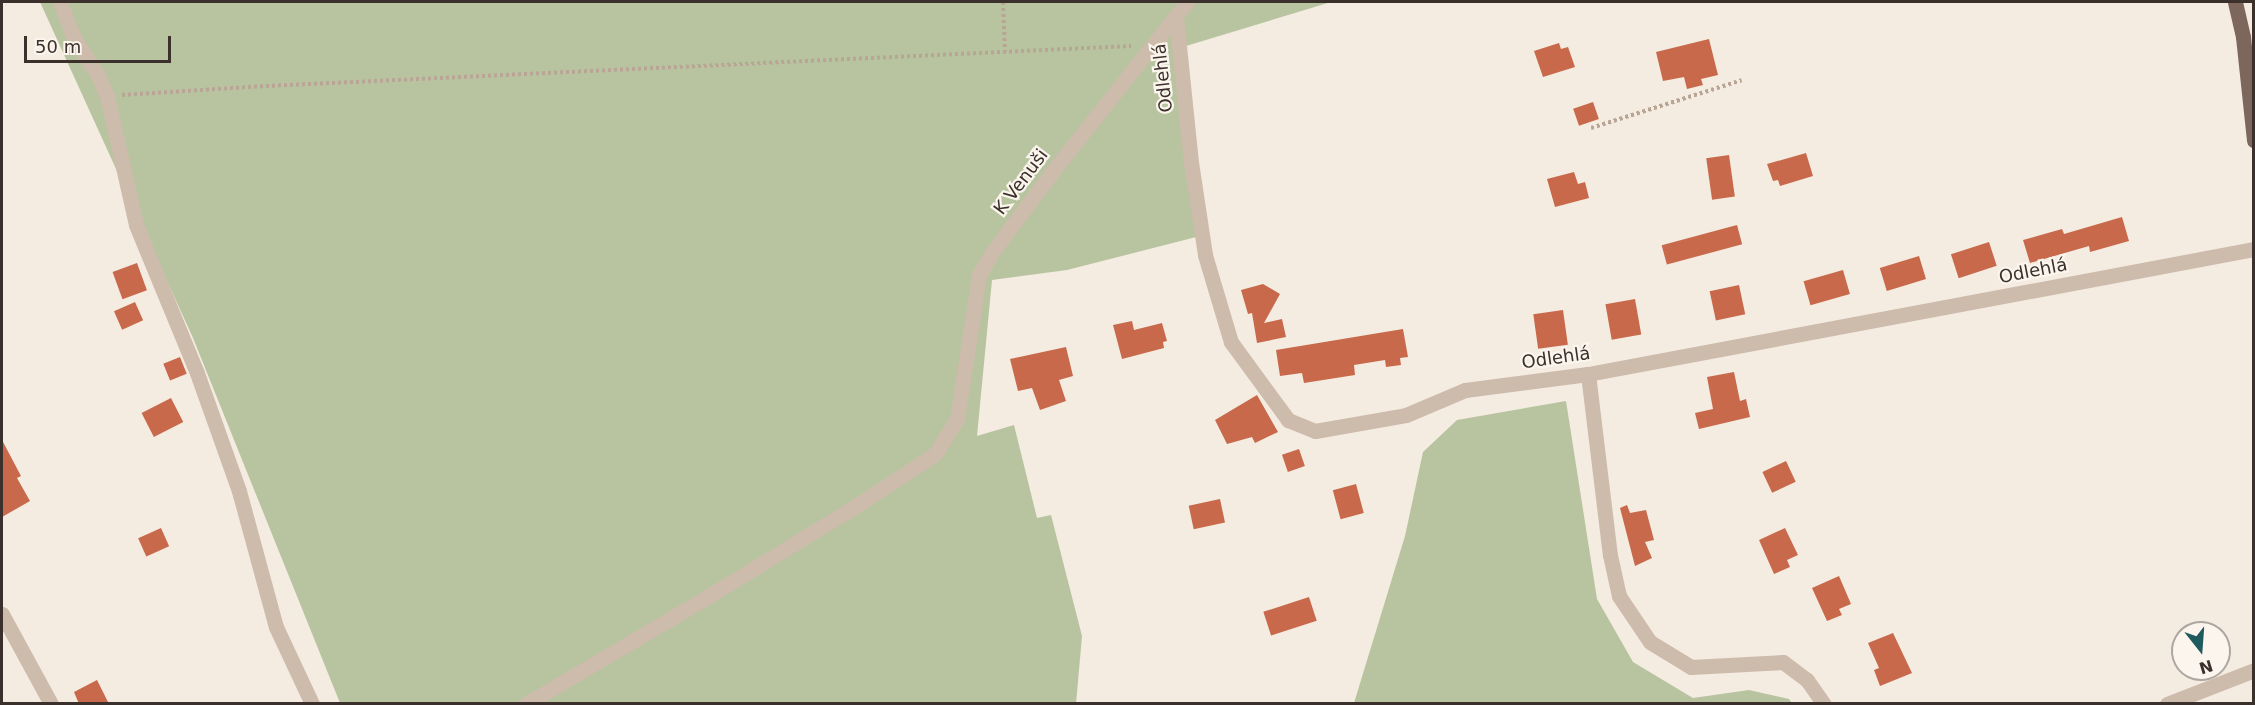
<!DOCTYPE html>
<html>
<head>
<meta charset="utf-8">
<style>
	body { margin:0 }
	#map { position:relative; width:2255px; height:705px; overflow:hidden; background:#f4ebe1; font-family:"DejaVu Sans",sans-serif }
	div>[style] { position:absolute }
	.green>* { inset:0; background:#b8c4a0 }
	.building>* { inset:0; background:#c8694b; transform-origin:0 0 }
	.path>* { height:4px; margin-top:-2px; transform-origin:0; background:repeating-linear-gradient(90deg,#b9a596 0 3px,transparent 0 6px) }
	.minor>* { height:15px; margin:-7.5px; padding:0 7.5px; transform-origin:7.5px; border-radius:7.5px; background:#cdbbac }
	.major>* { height:15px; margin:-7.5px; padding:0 7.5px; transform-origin:7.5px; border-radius:7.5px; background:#7d675c }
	span { translate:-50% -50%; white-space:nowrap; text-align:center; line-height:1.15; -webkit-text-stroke:4.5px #fbf5ee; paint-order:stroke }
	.street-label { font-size:18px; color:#3b302b }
	.frame { position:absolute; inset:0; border:3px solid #3b302b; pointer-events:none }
	.north { position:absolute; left:2171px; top:621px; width:60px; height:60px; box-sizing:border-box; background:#fbf5ee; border:2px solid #aea6a0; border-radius:50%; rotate:163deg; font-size:16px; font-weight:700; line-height:24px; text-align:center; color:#3b302b }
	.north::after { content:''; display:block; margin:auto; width:21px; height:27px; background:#1f5a5e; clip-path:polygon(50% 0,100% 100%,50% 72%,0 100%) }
	.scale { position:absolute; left:24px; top:36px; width:147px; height:27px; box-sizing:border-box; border:3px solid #3b302b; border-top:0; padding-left:8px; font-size:18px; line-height:21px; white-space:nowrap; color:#3b302b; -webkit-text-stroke:4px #fbf5ee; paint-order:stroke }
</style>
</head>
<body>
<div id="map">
	<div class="green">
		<div style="clip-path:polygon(40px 2px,1331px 2px,1186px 46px,1204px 235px,1067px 270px,992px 280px,977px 436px,1014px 425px,1037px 518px,1051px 515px,1082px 636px,1076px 704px,340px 703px,193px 338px)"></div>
		<div style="clip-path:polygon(1566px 401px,1597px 599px,1633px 662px,1693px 698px,1749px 690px,1789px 699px,1792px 703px,1354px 703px,1405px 536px,1423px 452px,1457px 420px)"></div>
	</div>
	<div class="building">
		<div style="clip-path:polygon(1709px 39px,1718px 75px,1701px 79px,1703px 85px,1687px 89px,1684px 77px,1663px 81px,1656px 52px)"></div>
		<div style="clip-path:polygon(1559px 43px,1561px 49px,1568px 47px,1575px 67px,1543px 77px,1534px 51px)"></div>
		<div style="left:1593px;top:102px;width:18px;height:21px;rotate:71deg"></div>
		<div style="clip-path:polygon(1806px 153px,1813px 176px,1780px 186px,1778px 180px,1773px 181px,1767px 164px)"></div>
		<div style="left:1729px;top:155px;width:42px;height:23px;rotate:82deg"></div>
		<div style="clip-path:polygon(1574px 172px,1578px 184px,1585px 182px,1589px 198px,1555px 207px,1547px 179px)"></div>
		<div style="clip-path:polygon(2122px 217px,2129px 241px,2090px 252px,2089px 246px,2030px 263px,2023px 240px,2062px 229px,2064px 234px)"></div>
		<div style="left:1737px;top:225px;width:20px;height:78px;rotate:75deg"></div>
		<div style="left:1989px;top:242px;width:25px;height:40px;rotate:72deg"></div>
		<div style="left:1919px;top:256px;width:24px;height:41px;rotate:73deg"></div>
		<div style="left:137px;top:263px;width:29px;height:26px;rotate:70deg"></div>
		<div style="left:1843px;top:270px;width:25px;height:41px;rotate:74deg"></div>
		<div style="clip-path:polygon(1263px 284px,1280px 294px,1264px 323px,1282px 319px,1286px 337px,1257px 343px,1252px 313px,1248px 314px,1241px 290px)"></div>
		<div style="left:1739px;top:285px;width:30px;height:30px;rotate:78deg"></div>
		<div style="left:1635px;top:299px;width:36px;height:30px;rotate:80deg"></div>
		<div style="left:135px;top:302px;width:20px;height:23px;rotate:66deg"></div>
		<div style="left:1563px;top:310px;width:35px;height:30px;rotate:82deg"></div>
		<div style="clip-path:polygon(1132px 321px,1134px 330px,1162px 323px,1167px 341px,1163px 342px,1164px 348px,1122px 359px,1113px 325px)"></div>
		<div style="clip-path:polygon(1403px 329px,1408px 357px,1400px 358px,1401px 365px,1386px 367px,1385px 360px,1354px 365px,1355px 375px,1304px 383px,1302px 373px,1280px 376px,1276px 350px)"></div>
		<div style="clip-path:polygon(1066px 347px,1073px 376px,1059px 380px,1066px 401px,1040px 410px,1032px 388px,1018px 391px,1010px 359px)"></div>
		<div style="left:180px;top:357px;width:18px;height:18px;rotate:68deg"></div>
		<div style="clip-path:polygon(1734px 372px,1740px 401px,1746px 399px,1750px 417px,1699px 429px,1695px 413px,1713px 409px,1707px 377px)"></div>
		<div style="clip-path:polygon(1257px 395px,1278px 432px,1255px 443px,1252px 437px,1227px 444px,1215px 420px)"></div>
		<div style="left:171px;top:398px;width:27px;height:33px;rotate:63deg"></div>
		<div style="clip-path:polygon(2px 440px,21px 476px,17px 478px,30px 501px,2px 517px)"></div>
		<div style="left:1299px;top:449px;width:18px;height:18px;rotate:71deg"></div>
		<div style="left:1786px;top:461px;width:23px;height:26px;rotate:65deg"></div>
		<div style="left:1356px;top:484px;width:30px;height:24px;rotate:75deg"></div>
		<div style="left:1220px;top:499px;width:24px;height:32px;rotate:78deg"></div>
		<div style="clip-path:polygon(1627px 505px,1630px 513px,1646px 510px,1654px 540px,1645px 542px,1652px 558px,1635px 566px,1620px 508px)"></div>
		<div style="left:161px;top:528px;width:20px;height:25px;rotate:66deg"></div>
		<div style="clip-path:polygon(1785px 528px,1798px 555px,1787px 560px,1790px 567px,1774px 574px,1759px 540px)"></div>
		<div style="clip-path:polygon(1839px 576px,1851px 604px,1839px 609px,1842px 615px,1827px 621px,1812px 588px)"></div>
		<div style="left:1309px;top:597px;width:25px;height:48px;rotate:72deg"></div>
		<div style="clip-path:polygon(1893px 633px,1912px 673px,1880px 686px,1874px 670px,1879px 668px,1868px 643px)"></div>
		<div style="clip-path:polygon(97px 680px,109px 704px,79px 704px,74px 692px)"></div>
	</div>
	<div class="path">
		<div style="left:1003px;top:2px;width:50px;rotate:87.7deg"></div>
		<div style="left:122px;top:95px;width:144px;rotate:-3.6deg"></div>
		<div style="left:266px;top:86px;width:866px;rotate:-2.65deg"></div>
		<div style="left:1591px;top:128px;width:158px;rotate:-17.6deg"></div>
	</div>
	<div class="minor">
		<div style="left:60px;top:2px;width:39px;rotate:69deg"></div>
		<div style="left:74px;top:38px;width:44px;rotate:57deg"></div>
		<div style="left:98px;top:75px;width:23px;rotate:67deg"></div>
		<div style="left:107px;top:96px;width:132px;rotate:77.3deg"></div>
		<div style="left:136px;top:225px;width:160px;rotate:67.6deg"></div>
		<div style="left:197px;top:373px;width:125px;rotate:70.4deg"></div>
		<div style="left:239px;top:491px;width:141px;rotate:74.8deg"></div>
		<div style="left:276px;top:627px;width:85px;rotate:64.9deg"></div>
		<div style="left:1176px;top:17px;width:146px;rotate:84.1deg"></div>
		<div style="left:1191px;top:162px;width:94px;rotate:81.4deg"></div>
		<div style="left:1205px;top:255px;width:91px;rotate:73.4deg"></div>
		<div style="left:1231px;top:342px;width:97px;rotate:53.8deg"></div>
		<div style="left:1288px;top:420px;width:29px;rotate:22deg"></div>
		<div style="left:1315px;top:431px;width:92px;rotate:-10deg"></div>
		<div style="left:1406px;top:415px;width:64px;rotate:-23deg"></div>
		<div style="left:1465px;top:390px;width:124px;rotate:-7.4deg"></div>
		<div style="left:1588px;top:374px;width:678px;rotate:-10.63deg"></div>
		<div style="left:1588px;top:374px;width:182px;rotate:83.1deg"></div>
		<div style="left:1610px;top:555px;width:42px;rotate:77.6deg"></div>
		<div style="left:1619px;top:596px;width:55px;rotate:56deg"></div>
		<div style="left:1650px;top:642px;width:48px;rotate:31.4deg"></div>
		<div style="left:1691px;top:667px;width:92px;rotate:-3.1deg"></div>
		<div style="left:1783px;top:662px;width:30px;rotate:37deg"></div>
		<div style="left:1807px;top:680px;width:29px;rotate:55deg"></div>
		<div style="left:2px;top:614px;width:102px;rotate:61.4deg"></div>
		<div style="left:526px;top:704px;width:222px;rotate:-30.6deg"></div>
		<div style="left:717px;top:591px;width:170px;rotate:-31.5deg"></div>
		<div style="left:862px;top:502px;width:87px;rotate:-33.3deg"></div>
		<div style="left:935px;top:454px;width:41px;rotate:-57.8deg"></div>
		<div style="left:957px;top:419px;width:146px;rotate:-81.3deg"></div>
		<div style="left:979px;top:275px;width:28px;rotate:-60deg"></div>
		<div style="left:993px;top:251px;width:105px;rotate:-53.1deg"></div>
		<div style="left:1056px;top:167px;width:211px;rotate:-51.6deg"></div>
		<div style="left:2167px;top:704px;width:93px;rotate:-21.3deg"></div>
	</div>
	<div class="major">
		<div style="left:2235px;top:2px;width:36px;rotate:77deg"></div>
		<div style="left:2243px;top:37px;width:104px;rotate:83.9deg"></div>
	</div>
	<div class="street-label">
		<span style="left:1163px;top:78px;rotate:-96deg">Odlehlá</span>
		<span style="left:1021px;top:182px;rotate:-53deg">K Venuši</span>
		<span style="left:2033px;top:271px;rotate:-11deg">Odlehlá</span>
		<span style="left:1556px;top:358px;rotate:-8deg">Odlehlá</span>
	</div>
	<div class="frame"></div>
	<div class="north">N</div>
	<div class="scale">50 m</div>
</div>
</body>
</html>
